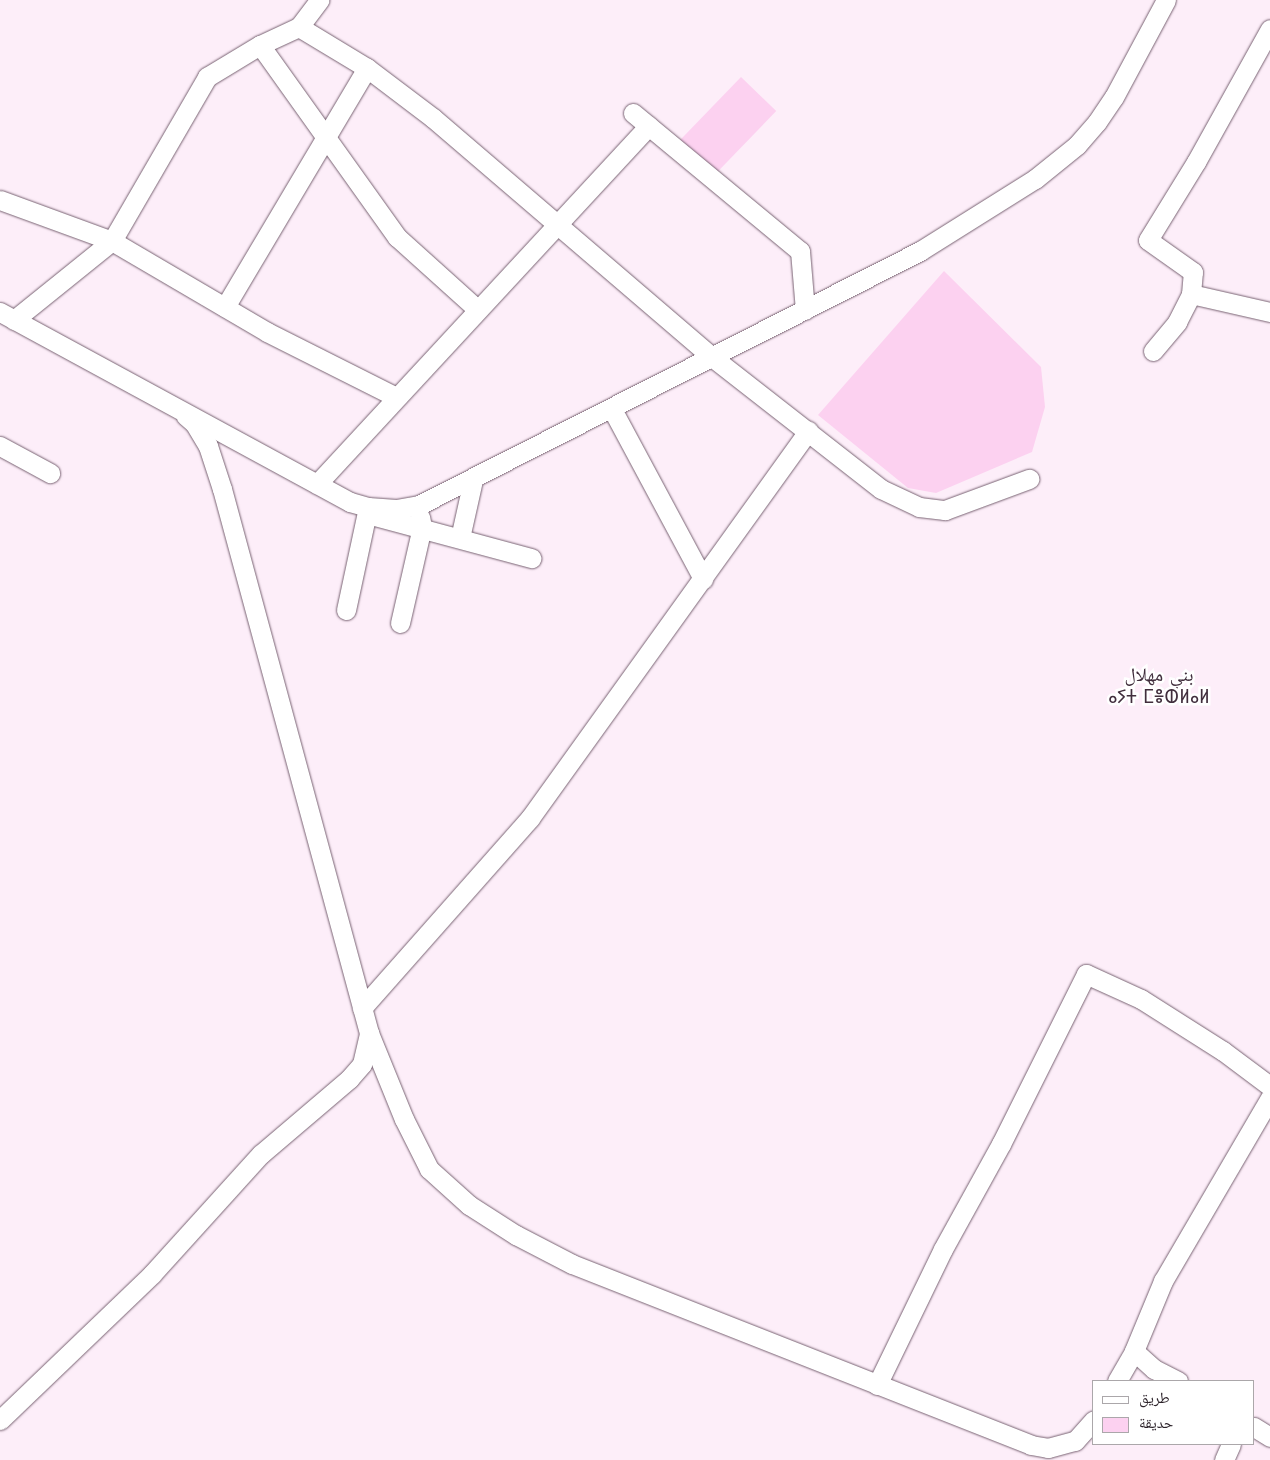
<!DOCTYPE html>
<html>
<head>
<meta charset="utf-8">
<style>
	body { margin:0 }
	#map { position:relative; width:1270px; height:1460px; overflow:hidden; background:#fdeef9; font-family:"Work Sans","Noto Naskh Arabic","Noto Sans Tifinagh",sans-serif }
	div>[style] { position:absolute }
	.green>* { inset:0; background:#fcd1f0; transform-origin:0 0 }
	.roads { filter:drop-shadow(0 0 1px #786272) drop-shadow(0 0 1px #786272) }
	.minor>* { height:19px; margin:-9.5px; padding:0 9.5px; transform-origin:9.5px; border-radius:9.5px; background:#fff }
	span { translate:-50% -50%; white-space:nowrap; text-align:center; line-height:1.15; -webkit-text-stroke:5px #fff; paint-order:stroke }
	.quarter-label { font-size:19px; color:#412e3d }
	.legend { position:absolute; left:1092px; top:1380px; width:162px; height:65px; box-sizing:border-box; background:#fff; border:1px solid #aba7aa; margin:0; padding:6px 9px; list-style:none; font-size:15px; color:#2d242b }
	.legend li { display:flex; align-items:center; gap:10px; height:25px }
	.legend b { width:25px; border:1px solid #aba7aa }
</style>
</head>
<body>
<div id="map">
	<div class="green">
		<div style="left:741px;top:77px;width:49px;height:90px;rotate:44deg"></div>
		<div style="clip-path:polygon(944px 271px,1041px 367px,1045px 407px,1032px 452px,936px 493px,908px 488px,818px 415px)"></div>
	</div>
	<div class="roads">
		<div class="minor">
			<div style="left:299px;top:27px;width:79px;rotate:31.1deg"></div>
			<div style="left:367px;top:68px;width:83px;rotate:37.1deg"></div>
			<div style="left:433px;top:118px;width:367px;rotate:40.6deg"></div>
			<div style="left:712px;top:357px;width:214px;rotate:38deg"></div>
			<div style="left:881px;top:489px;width:42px;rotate:25.3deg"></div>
			<div style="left:919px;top:507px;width:26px;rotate:7deg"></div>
			<div style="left:945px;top:510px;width:90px;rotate:-20.3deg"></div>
			<div style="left:260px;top:45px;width:236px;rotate:54.5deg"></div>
			<div style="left:397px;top:237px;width:108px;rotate:42deg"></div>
			<div style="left:633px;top:113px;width:217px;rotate:39.6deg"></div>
			<div style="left:800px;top:251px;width:59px;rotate:85.2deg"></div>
			<div style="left:0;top:200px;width:119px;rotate:20.1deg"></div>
			<div style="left:112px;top:241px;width:180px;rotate:30.4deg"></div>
			<div style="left:267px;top:332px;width:144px;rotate:26.7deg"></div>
			<div style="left:1191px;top:294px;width:81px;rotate:12.8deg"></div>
			<div style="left:225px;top:307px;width:278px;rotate:-59.3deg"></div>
			<div style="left:0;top:312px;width:398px;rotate:28.5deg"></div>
			<div style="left:350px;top:502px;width:19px;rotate:16deg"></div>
			<div style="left:368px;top:507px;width:28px;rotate:4deg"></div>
			<div style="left:396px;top:509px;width:23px;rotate:-10deg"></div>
			<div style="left:419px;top:505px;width:562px;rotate:-26.88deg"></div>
			<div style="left:920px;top:251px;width:136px;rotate:-32.1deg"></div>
			<div style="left:1035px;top:179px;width:54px;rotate:-39deg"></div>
			<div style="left:1077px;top:145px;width:30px;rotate:-49deg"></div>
			<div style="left:1097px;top:122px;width:30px;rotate:-56deg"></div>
			<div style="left:1114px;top:97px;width:110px;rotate:-61.8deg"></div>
			<div style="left:14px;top:320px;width:126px;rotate:-38.9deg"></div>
			<div style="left:112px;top:241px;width:190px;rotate:-59.9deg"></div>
			<div style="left:207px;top:77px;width:62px;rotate:-31.1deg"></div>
			<div style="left:260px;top:45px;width:43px;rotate:-24.8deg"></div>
			<div style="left:299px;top:27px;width:34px;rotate:-53deg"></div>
			<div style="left:1153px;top:351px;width:38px;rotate:-50deg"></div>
			<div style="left:1177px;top:322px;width:31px;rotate:-63deg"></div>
			<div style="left:1191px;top:294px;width:22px;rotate:-85deg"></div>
			<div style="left:1193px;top:272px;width:55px;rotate:-144.6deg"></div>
			<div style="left:1148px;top:240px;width:92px;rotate:-58.4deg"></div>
			<div style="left:1196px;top:162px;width:152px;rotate:-60.9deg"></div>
			<div style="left:612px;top:409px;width:193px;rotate:61.8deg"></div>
			<div style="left:0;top:446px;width:57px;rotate:28.4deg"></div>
			<div style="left:317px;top:484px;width:488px;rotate:-47.2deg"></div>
			<div style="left:375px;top:516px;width:162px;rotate:15.1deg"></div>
			<div style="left:460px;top:538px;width:59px;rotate:-77.4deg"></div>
			<div style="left:346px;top:610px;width:105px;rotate:-77.9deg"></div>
			<div style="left:400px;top:623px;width:98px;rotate:-77.1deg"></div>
			<div style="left:422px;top:527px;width:10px;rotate:-101deg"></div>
			<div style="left:362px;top:1008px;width:254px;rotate:-48.5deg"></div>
			<div style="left:530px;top:818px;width:477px;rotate:-54.3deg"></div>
			<div style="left:369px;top:1033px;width:93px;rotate:67.9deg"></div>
			<div style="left:404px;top:1119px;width:56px;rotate:63.4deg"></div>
			<div style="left:429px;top:1169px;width:54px;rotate:42deg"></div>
			<div style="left:469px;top:1205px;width:56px;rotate:32.6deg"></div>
			<div style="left:516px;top:1235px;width:63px;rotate:27.4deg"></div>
			<div style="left:572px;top:1264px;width:493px;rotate:21.5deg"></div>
			<div style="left:1031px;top:1445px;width:17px;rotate:10deg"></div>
			<div style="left:1048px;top:1448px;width:28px;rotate:-15deg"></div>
			<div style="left:1075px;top:1441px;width:28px;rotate:-48deg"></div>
			<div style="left:1134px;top:1351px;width:27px;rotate:42deg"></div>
			<div style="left:1154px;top:1369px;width:27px;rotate:27deg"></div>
			<div style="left:1117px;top:1381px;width:34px;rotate:-60deg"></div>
			<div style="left:1134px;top:1351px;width:76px;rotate:-67.5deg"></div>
			<div style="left:1163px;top:1281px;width:212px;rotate:-59.7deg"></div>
			<div style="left:877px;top:1385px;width:151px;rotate:-64.1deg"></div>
			<div style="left:943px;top:1249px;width:120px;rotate:-61.1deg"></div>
			<div style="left:1001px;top:1144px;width:190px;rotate:-63.4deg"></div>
			<div style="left:1086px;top:974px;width:60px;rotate:24.4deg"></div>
			<div style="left:1141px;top:999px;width:97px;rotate:32.4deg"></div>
			<div style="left:1223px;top:1051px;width:59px;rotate:36.7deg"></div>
			<div style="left:0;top:1420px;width:211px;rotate:-43.8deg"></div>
			<div style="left:152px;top:1274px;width:162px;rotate:-47.8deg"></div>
			<div style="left:261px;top:1154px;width:116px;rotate:-40.4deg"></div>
			<div style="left:349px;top:1079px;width:20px;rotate:-49deg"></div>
			<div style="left:362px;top:1064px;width:32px;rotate:-77deg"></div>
			<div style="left:369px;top:1033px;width:564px;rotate:-105.12deg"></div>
			<div style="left:222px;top:489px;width:45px;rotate:-108deg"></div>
			<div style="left:208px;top:446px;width:27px;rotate:-121deg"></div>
			<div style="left:194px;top:423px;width:11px;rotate:-139deg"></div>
			<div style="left:1254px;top:1427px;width:19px;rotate:32deg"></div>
			<div style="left:1224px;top:1460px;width:17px;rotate:-66deg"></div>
		</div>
	</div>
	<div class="quarter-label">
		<span style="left:1159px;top:686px">بني مهلال<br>ⴰⵢⵜ ⵎⴻⵀⵍⴰⵍ</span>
	</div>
	<ul class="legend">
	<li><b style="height:6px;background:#fff"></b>طريق</li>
	<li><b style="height:14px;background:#fcd1f0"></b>حديقة</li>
	</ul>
</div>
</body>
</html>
